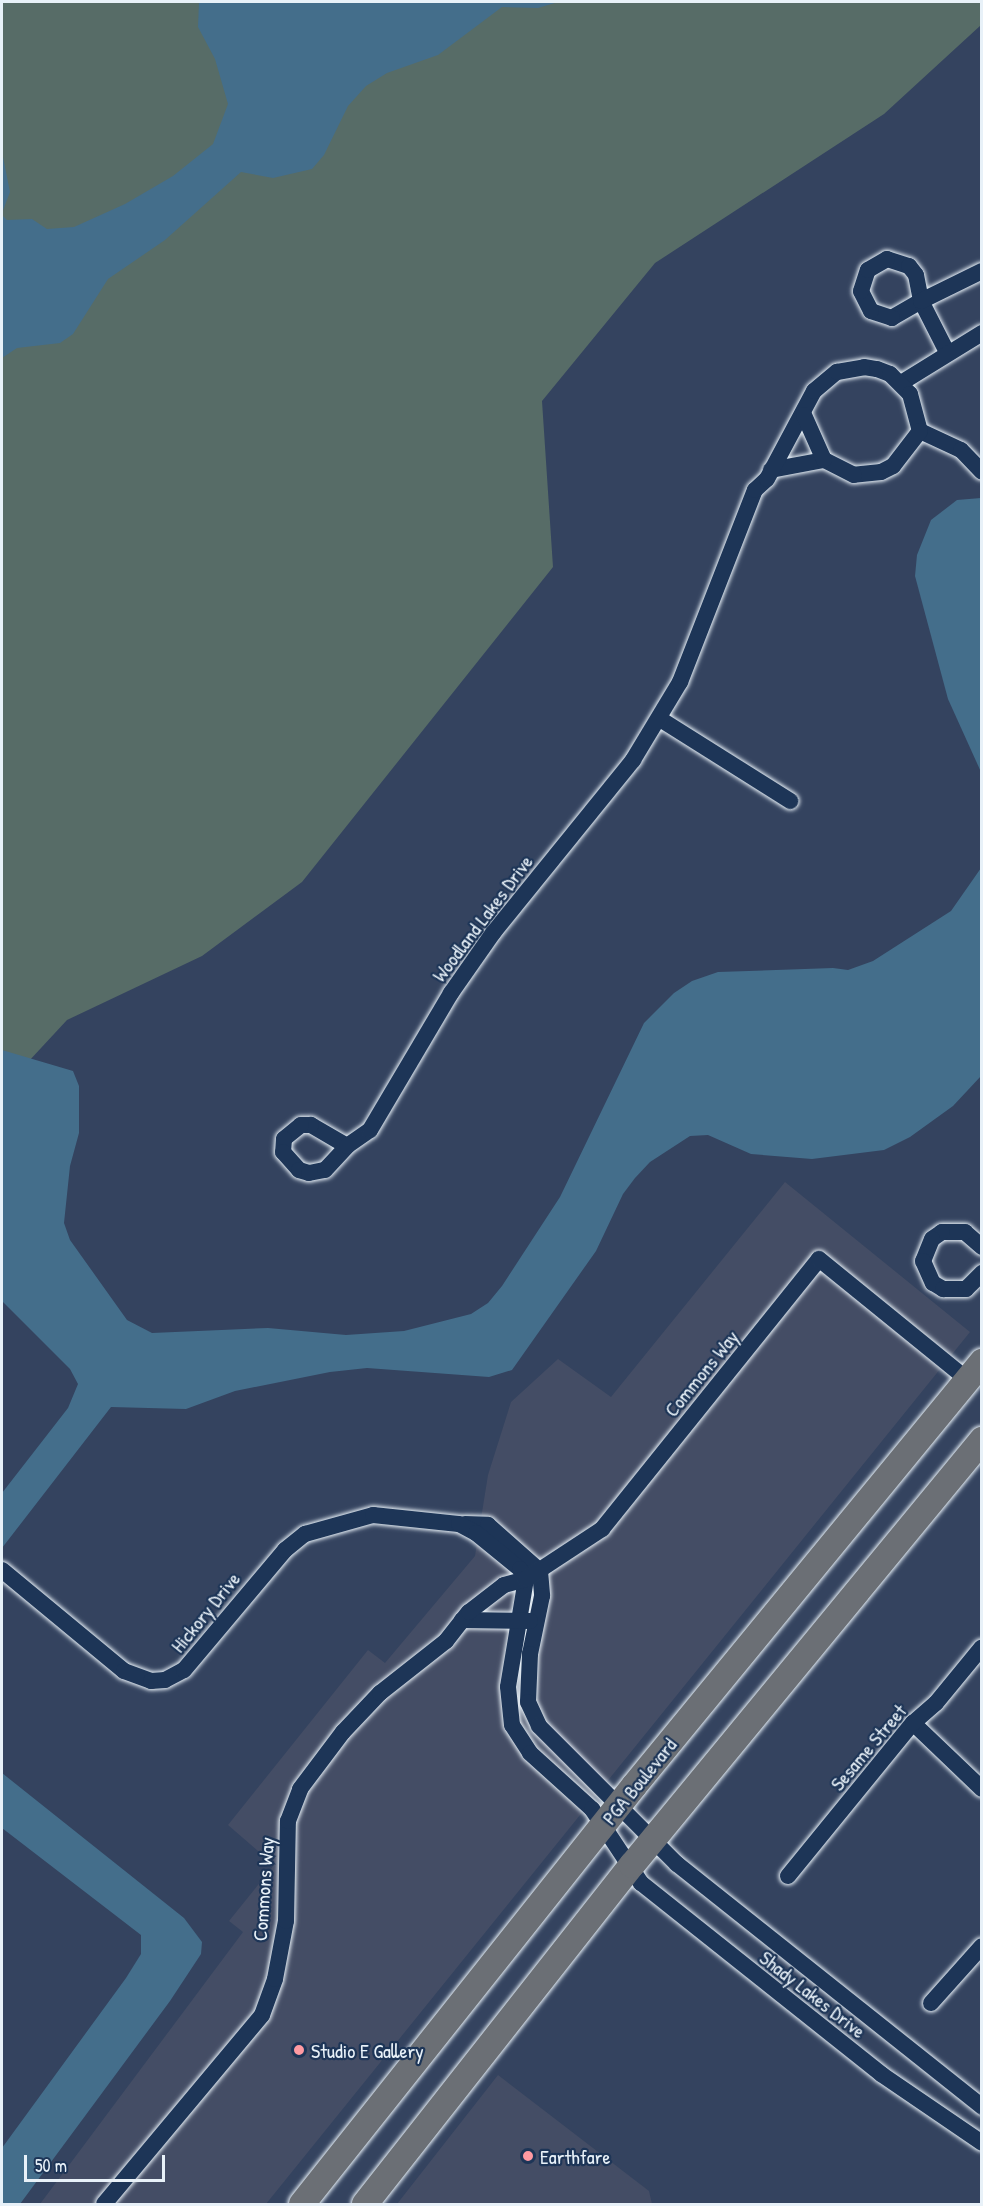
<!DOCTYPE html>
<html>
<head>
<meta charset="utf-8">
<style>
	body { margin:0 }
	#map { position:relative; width:983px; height:2206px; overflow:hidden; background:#34435f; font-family:"Patrick Hand",sans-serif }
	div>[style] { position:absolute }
	.built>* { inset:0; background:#444d65 }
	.green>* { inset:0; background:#576c67 }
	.water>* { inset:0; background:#446e8b }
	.roads { filter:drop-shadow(0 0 2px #e8f1f8) drop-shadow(0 0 2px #e8f1f8) }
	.street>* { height:16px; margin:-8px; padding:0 8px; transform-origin:8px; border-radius:8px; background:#1d3557 }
	.primary>* { height:26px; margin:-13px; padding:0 13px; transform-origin:13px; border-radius:13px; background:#6b6f75 }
	.dots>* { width:16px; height:16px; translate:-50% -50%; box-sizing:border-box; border:3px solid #1d3557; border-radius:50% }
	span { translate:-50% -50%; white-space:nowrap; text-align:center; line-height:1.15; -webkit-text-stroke:4.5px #1d3557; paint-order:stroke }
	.street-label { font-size:20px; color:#e8f1f8 }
	.poi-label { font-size:20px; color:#e8f1f8 }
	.left { translate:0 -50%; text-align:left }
	.frame { position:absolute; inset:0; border:3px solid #e8f1f8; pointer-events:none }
	.scale { position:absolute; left:24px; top:2155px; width:141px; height:27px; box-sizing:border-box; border:3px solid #e8f1f8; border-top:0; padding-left:8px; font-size:18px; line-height:21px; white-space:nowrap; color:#e8f1f8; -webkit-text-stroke:4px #1d3557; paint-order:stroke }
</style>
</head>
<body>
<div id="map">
	<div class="built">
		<div style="clip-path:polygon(785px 1182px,970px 1332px,266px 2204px,40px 2204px,243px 1932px,229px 1921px,274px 1865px,228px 1825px,368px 1650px,385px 1663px,475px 1556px,488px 1475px,511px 1402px,558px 1359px,611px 1397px)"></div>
		<div style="clip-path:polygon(498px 2075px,649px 2191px,652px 2204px,397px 2204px)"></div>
	</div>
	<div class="green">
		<div style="clip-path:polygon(2px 2px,981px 2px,981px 25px,884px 114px,655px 263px,542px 401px,553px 567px,302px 882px,202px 956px,67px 1020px,2px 1090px)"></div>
	</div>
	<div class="water">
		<div style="clip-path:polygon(199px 2px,558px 2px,538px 8px,502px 7px,438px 55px,387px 73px,366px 86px,348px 106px,324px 155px,312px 169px,273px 178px,241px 172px,165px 240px,108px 279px,73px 334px,60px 343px,17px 348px,2px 358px,2px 215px,7px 220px,32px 219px,47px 229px,74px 227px,125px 204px,173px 176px,213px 144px,228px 104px,215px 59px,198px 27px)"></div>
		<div style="clip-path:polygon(2px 152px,10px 192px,2px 213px)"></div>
		<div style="clip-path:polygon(981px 498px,981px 772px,948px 699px,915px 576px,917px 555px,931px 520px,957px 500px)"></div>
		<div style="clip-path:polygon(981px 868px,981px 1076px,953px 1106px,910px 1137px,884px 1150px,812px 1159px,751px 1154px,708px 1135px,690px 1136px,650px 1162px,635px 1178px,623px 1194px,596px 1251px,512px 1370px,489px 1377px,367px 1368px,330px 1372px,235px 1391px,186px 1409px,111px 1407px,2px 1548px,2px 1493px,68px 1408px,78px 1384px,70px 1369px,2px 1301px,2px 1050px,73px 1071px,79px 1086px,79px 1133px,70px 1166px,64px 1223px,70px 1240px,127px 1320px,152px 1333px,268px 1328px,346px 1335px,404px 1331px,471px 1314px,488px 1303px,502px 1286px,560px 1197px,644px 1023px,674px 993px,692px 981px,718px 972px,833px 968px,848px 970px,873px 961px,951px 911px)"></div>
		<div style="clip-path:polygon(2px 1773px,184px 1918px,202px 1942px,201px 1954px,170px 2001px,20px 2204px,2px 2204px,2px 2148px,126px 1978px,141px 1954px,141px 1935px,2px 1828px)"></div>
	</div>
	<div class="roads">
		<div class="street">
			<div style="left:887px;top:259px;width:23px;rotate:18deg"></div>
			<div style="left:909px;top:266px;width:11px;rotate:52deg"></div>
			<div style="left:916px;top:275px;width:26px;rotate:79deg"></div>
			<div style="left:921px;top:301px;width:34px;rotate:150deg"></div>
			<div style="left:892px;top:318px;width:22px;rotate:-162deg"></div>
			<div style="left:871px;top:311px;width:22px;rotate:-117deg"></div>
			<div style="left:861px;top:291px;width:22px;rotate:-72deg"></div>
			<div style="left:868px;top:270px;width:22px;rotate:-30deg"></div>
			<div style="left:947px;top:352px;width:57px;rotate:-117deg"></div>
			<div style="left:921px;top:301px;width:68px;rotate:-26.2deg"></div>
			<div style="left:901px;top:383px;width:95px;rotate:-31.7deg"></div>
			<div style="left:920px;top:431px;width:45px;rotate:24.9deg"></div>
			<div style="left:961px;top:450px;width:30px;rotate:46deg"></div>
			<div style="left:771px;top:470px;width:54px;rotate:-10.7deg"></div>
			<div style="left:660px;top:719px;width:154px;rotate:32.2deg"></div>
			<div style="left:347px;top:1146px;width:42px;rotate:-149.7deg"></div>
			<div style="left:311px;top:1125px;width:10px;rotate:180deg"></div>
			<div style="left:301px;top:1125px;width:22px;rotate:141deg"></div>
			<div style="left:284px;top:1139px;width:13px;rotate:94deg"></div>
			<div style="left:283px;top:1152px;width:24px;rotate:48deg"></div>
			<div style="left:299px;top:1170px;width:10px;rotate:17deg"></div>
			<div style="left:309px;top:1173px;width:16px;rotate:-11deg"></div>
			<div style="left:325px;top:1170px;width:33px;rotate:-47deg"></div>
			<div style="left:347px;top:1146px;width:28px;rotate:-35deg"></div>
			<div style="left:370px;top:1130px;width:159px;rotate:-59.4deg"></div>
			<div style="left:451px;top:993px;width:73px;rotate:-55deg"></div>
			<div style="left:493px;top:933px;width:223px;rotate:-51deg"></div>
			<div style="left:633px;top:760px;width:91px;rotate:-58.9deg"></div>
			<div style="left:680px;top:682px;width:206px;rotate:-68.7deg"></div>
			<div style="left:755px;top:490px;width:16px;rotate:-43deg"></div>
			<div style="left:767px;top:479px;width:100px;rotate:-61.9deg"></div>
			<div style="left:814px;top:391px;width:30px;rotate:-40deg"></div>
			<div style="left:837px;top:372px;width:27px;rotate:-10deg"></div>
			<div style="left:864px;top:367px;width:13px;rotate:9deg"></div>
			<div style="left:877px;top:369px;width:14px;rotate:21deg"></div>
			<div style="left:890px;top:374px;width:28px;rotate:45deg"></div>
			<div style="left:910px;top:394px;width:38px;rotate:75deg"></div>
			<div style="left:920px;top:431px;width:44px;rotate:127.6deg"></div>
			<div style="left:893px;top:466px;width:13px;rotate:153deg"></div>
			<div style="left:881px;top:472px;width:27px;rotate:174deg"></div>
			<div style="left:854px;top:475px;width:34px;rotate:-153deg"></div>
			<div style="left:824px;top:460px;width:49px;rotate:-114deg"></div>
			<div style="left:982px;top:1247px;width:23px;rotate:-139deg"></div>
			<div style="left:965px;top:1232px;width:23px;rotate:180deg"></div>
			<div style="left:942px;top:1232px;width:12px;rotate:145deg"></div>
			<div style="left:932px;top:1239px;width:24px;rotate:112deg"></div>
			<div style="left:923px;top:1261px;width:24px;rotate:66deg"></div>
			<div style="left:933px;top:1283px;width:12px;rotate:31deg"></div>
			<div style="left:943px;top:1289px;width:23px"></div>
			<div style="left:966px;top:1289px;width:23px;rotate:-45deg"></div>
			<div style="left:465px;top:1524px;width:23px;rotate:2deg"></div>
			<div style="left:488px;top:1525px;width:69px;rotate:41.5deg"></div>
			<div style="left:540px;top:1571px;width:25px;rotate:85deg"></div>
			<div style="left:542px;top:1596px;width:59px;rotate:101.7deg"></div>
			<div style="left:530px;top:1654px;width:48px;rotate:92.4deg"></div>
			<div style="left:528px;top:1702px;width:26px;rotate:65deg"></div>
			<div style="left:539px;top:1726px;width:195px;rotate:45deg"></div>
			<div style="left:677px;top:1864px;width:390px;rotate:38.5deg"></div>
			<div style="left:2px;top:1570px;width:158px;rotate:39.6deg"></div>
			<div style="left:124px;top:1671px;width:29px;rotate:20deg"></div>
			<div style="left:151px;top:1681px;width:14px;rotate:-4deg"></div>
			<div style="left:165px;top:1680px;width:21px;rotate:-28deg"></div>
			<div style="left:184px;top:1670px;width:157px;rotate:-49.9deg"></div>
			<div style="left:285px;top:1550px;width:26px;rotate:-39deg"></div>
			<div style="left:305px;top:1534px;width:71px;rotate:-15.6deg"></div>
			<div style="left:373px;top:1515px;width:86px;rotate:6deg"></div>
			<div style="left:459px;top:1524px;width:19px;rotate:28deg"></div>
			<div style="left:476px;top:1533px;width:57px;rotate:39.3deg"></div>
			<div style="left:520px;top:1569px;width:12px;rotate:59deg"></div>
			<div style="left:526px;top:1579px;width:109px;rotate:99.5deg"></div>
			<div style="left:508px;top:1687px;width:38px;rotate:84deg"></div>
			<div style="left:512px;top:1725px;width:33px;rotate:57deg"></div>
			<div style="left:530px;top:1753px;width:84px;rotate:42.1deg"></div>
			<div style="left:592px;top:1809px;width:89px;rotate:56.5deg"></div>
			<div style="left:641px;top:1883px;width:307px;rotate:38.5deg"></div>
			<div style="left:881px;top:2074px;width:122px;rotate:34.3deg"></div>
			<div style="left:462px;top:1620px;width:68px;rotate:0.8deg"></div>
			<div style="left:913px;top:1723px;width:95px;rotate:43.7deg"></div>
			<div style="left:788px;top:1876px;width:198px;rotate:-50.8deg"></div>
			<div style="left:913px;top:1723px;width:30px;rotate:-41deg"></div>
			<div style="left:936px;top:1703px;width:72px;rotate:-50.6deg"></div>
			<div style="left:931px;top:2003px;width:76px;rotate:-48.2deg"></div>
			<div style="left:104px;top:2204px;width:246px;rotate:-50.1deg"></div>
			<div style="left:262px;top:2015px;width:38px;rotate:-70deg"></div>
			<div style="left:275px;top:1979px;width:59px;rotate:-79.3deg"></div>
			<div style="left:286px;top:1921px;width:100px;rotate:-88.9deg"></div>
			<div style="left:288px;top:1821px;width:34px;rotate:-69deg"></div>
			<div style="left:300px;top:1789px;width:71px;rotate:-53deg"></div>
			<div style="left:343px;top:1732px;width:54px;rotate:-46.5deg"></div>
			<div style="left:380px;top:1693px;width:84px;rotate:-38.2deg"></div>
			<div style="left:446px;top:1641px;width:37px;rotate:-52deg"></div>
			<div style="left:469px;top:1612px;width:44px;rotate:-37.6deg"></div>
			<div style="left:504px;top:1585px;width:23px;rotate:-15deg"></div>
			<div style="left:526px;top:1579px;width:91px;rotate:-33.3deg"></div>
			<div style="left:602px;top:1529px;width:346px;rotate:-51.2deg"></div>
			<div style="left:819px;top:1259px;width:192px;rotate:39.1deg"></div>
		</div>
		<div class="primary">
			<div style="left:302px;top:2204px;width:534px;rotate:-51.54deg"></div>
			<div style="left:634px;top:1786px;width:549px;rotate:-50.62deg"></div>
			<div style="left:365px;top:2204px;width:432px;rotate:-51.8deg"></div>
			<div style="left:632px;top:1865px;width:551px;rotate:-50.53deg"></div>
		</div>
	</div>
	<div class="dots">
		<div style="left:299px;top:2050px;background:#ff9aa2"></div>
		<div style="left:528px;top:2156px;background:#ff9aa2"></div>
	</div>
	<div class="street-label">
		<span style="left:482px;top:918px;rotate:-53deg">Woodland Lakes Drive</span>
		<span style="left:701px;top:1373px;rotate:-51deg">Commons Way</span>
		<span style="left:205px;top:1612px;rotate:-51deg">Hickory Drive</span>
		<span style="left:868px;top:1747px;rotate:-50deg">Sesame Street</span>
		<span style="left:639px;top:1781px;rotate:-51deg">PGA Boulevard</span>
		<span style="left:263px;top:1889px;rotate:-86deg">Commons Way</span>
		<span style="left:813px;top:1994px;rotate:38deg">Shady Lakes Drive</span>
	</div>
	<div class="poi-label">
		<span class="left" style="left:311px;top:2050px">Studio E Gallery</span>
		<span class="left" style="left:540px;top:2156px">Earthfare</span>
	</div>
	<div class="frame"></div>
	<div class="scale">50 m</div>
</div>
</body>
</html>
